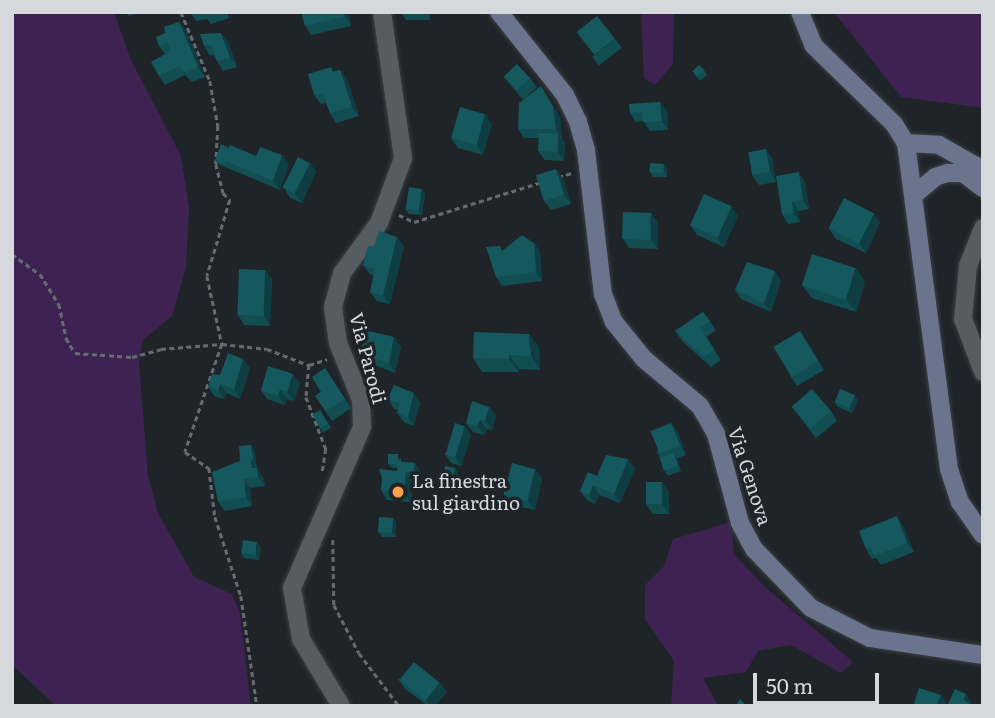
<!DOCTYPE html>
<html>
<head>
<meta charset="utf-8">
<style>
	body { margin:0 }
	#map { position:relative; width:995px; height:718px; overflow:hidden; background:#1e2428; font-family:Literata,serif }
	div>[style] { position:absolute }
	.green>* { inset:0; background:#3e2352 }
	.path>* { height:2.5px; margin-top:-1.25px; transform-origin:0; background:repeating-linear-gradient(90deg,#666b6f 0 5px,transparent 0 8.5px) }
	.roads { filter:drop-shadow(0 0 2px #393e42) drop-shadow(0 0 2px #393e42) }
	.minor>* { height:18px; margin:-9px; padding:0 9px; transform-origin:9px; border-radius:9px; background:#565d62 }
	.tertiary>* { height:18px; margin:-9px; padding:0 9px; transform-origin:9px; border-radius:9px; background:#565d62 }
	.secondary>* { height:18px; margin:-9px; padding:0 9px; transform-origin:9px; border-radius:9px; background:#6a748d }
	.wall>* { inset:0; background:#124d52; transform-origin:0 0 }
	.shaded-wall>* { inset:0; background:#0f3e42 }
	.building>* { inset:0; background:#15595f; transform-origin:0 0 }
	.dots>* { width:19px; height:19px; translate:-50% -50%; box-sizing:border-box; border:4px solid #1e2428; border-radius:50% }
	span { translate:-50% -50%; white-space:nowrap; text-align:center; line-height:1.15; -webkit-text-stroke:7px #1e2428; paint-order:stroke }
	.street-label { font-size:19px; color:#d5d9dc }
	.poi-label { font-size:19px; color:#d5d9dc }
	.left { translate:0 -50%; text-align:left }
	.frame { position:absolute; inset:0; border:14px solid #d5d9dc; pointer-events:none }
	.scale { position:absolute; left:753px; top:673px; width:126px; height:32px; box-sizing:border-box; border:4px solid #d5d9dc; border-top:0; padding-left:9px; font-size:21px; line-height:24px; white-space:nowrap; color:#d5d9dc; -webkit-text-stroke:5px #1e2428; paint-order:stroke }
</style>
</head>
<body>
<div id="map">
	<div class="green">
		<div style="clip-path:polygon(12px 12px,114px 12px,131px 60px,181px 156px,189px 207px,186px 268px,172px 316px,143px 340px,139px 363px,148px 476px,158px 513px,194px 577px,232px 594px,240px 613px,251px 706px,56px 706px,12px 665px)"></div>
		<div style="clip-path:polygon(641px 12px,674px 12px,673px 64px,655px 85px,644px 78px)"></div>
		<div style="clip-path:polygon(834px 12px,983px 12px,983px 108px,901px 97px)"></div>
		<div style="clip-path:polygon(731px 522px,734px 554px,764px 586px,853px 662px,841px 673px,791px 645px,758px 651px,746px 672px,703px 678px,717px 704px,671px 706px,674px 661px,645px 619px,645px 585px,664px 566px,673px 539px)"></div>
	</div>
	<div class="path">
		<div style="left:181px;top:12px;width:75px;rotate:67.2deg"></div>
		<div style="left:210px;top:81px;width:46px;rotate:79.9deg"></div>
		<div style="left:218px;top:126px;width:38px;rotate:93deg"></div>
		<div style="left:216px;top:164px;width:30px;rotate:76deg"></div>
		<div style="left:223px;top:193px;width:10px;rotate:45deg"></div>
		<div style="left:230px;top:200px;width:79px;rotate:106.8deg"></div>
		<div style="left:207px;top:276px;width:70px;rotate:77.6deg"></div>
		<div style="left:222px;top:344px;width:114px;rotate:108.9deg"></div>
		<div style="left:185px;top:452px;width:29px;rotate:34deg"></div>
		<div style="left:209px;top:468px;width:49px;rotate:83deg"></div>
		<div style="left:215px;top:517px;width:83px;rotate:71.8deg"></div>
		<div style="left:241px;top:596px;width:111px;rotate:81.7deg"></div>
		<div style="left:558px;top:177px;width:15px;rotate:-16deg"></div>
		<div style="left:399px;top:215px;width:17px;rotate:25deg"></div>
		<div style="left:414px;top:222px;width:134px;rotate:-17.4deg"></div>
		<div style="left:12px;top:254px;width:34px;rotate:36deg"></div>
		<div style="left:40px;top:274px;width:36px;rotate:58deg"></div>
		<div style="left:59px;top:304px;width:35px;rotate:78deg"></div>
		<div style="left:66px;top:338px;width:17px;rotate:59deg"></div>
		<div style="left:75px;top:353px;width:57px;rotate:4deg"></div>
		<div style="left:132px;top:357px;width:30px;rotate:-15deg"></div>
		<div style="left:161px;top:349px;width:61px;rotate:-4.7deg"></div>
		<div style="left:222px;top:344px;width:45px;rotate:6.3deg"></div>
		<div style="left:267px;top:349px;width:45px;rotate:20.9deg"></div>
		<div style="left:309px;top:365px;width:19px;rotate:-18deg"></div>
		<div style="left:309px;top:365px;width:32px;rotate:95deg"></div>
		<div style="left:306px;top:397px;width:56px;rotate:69deg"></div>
		<div style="left:326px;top:449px;width:24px;rotate:99deg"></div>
		<div style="left:333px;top:540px;width:65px;rotate:89.1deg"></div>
		<div style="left:334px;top:605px;width:54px;rotate:62.5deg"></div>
		<div style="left:359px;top:653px;width:66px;rotate:53deg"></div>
	</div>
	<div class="roads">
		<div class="minor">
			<div style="left:983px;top:228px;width:41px;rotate:111.5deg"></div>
			<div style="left:968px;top:266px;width:53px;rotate:95.4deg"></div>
			<div style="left:963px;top:319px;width:57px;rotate:69.3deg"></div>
		</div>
		<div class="tertiary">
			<div style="left:341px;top:706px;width:78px;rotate:-120.8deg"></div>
			<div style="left:301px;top:639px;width:52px;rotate:-100deg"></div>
			<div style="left:292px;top:588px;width:176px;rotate:-66.5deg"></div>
			<div style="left:362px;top:427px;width:27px;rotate:-92deg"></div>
			<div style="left:361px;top:400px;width:61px;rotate:-112deg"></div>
			<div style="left:338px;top:343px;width:36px;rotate:-98deg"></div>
			<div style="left:333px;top:307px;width:35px;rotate:-75deg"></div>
			<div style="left:342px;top:273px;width:62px;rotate:-53.5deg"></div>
			<div style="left:379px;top:223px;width:69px;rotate:-69.7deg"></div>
			<div style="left:403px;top:158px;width:148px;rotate:-98.2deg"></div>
		</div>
		<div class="secondary">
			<div style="left:499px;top:12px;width:106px;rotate:51.5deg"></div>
			<div style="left:565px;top:95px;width:30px;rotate:64deg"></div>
			<div style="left:578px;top:122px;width:29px;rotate:74deg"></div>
			<div style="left:586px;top:150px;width:145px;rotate:83.3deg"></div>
			<div style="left:603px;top:294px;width:30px;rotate:69deg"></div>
			<div style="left:614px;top:322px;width:48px;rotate:51deg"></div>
			<div style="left:644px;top:359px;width:73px;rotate:40deg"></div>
			<div style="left:700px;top:406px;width:32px;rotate:60deg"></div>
			<div style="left:716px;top:434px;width:92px;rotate:74.9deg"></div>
			<div style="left:740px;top:523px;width:30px;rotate:62deg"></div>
			<div style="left:754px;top:549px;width:82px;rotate:46deg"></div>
			<div style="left:811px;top:608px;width:66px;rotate:27deg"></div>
			<div style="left:870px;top:638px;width:114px;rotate:8.6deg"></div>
			<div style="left:800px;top:12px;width:35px;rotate:68deg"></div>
			<div style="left:813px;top:45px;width:113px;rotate:44.3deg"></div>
			<div style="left:894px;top:124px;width:22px;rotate:58deg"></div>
			<div style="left:906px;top:143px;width:329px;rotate:82.5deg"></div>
			<div style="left:949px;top:469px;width:35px;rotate:72deg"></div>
			<div style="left:960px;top:502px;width:40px;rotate:55.1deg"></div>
			<div style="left:906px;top:143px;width:33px;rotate:3deg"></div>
			<div style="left:939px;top:145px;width:51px;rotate:29.6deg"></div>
			<div style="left:915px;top:194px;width:26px;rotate:-40deg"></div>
			<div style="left:935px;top:177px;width:13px;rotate:-18deg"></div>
			<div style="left:947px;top:173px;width:16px"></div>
			<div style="left:963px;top:173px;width:25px;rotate:37deg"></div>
		</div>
	</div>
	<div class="wall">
		<div style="clip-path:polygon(126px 12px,143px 12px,129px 16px)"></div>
		<div style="clip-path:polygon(190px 12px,227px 12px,229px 18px,211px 24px,207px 19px,196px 21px)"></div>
		<div style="clip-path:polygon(348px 12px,351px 26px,311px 35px,305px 26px)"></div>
		<div style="clip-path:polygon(401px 12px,429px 12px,430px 20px,406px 20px)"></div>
		<div style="clip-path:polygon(179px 22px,186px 31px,205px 77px,192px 82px,185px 75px,165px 85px,159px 76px,165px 54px,159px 46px,165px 33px)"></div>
		<div style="left:615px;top:39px;width:11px;height:29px;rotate:52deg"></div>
		<div style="clip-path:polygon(228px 42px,237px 67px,223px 71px,217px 61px,214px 55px,210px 56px,204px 46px)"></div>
		<div style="clip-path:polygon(340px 70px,347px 79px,359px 116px,336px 123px,330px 113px,326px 103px,321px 104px,314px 95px,334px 71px)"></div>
		<div style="clip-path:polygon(704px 70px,707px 75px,700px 81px,692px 71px)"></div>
		<div style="clip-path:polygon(503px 76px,530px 78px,537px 87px,523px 100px)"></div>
		<div style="clip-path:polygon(541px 86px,560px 117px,562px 138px,561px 138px,565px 143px,564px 161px,545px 160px,538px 151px,539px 138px,524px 138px,518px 129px)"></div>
		<div style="clip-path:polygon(660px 102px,667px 111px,668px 130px,650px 131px,643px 121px,636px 122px,630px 113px)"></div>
		<div style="clip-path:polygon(492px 124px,483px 155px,458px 148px,451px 138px)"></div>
		<div style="clip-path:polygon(229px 148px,256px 156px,282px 155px,289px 164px,280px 190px,218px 164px,215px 160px)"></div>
		<div style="clip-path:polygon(772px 158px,776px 182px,759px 185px,752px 175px)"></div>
		<div style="clip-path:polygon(310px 163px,316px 172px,302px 203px,290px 198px,284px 188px)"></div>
		<div style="clip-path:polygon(667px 168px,667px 177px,653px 177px,650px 172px)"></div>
		<div style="clip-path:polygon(563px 178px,571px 204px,551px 210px,544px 201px)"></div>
		<div style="clip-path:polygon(805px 182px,809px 209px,798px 211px,800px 222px,788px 224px,782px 214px)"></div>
		<div style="clip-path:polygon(425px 193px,422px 215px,409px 214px,405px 209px)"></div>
		<div style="clip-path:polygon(738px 216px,724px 247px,697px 235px,690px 225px)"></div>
		<div style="clip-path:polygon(658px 222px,658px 249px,629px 248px,623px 239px)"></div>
		<div style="clip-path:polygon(880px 222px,866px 253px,836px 239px,829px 229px)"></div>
		<div style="clip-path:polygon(534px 243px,540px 252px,542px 281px,502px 286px,496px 277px,503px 250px)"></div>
		<div style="clip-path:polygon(374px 246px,404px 246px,390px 304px,377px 301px,370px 292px,374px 276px,370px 274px,363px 265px)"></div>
		<div style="clip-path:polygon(265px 270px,272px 279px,270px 326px,244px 325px,238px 315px)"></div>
		<div style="clip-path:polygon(781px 281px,771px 312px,741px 299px,735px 290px)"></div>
		<div style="clip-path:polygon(865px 282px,856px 312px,812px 298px,802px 285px)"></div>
		<div style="clip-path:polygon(703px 312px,716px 330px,706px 337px,721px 360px,711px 367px,682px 341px,675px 331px)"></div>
		<div style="clip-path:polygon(800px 331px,824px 370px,797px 386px,791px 377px)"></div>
		<div style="clip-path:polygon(401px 346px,395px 373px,366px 362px,359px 353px)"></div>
		<div style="clip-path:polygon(539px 347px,540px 370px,519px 369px,519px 372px,482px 372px,473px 358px)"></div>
		<div style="clip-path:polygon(243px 359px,250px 368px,240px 399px,227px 393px,224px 399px,214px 396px,208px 386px,220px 375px)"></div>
		<div style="clip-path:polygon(325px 368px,351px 408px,332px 421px,315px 396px,321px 392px)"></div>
		<div style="clip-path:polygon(300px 383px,294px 401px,287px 399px,285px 405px,267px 399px,261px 390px)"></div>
		<div style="clip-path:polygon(388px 399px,420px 403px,414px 426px,404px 422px,397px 413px,398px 410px,394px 409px)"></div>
		<div style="clip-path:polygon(858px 400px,852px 413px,838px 407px,834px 402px)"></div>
		<div style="clip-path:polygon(791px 406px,831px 411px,837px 421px,816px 438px)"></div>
		<div style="clip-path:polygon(489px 407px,496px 416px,492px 430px,487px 429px,484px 435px,473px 432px,466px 423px)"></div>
		<div style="clip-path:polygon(320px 410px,331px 428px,323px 433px,320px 428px)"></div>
		<div style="clip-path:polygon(671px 423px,678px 433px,686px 455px,677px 458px,681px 471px,668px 476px,665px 471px,660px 457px,657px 452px)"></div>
		<div style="clip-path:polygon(465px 426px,471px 436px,461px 466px,451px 463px,445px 454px)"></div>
		<div style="clip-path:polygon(254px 449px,257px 469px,263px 478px,265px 486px,250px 488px,252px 506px,225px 511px,218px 502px,240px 461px)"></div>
		<div style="clip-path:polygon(401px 458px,401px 462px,421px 472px,420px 483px,413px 482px,411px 502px,387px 500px,381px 490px,397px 471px,397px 468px,392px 468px,388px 464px)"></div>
		<div style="clip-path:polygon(628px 459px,635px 469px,620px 503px,599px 495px,595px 504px,587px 500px,580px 491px,597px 476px)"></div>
		<div style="clip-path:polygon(455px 468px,458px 473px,455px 490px,444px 488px,441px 483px)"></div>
		<div style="clip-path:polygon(535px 469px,542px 478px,535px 510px,511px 505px,505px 495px)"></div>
		<div style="clip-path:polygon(669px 491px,669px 514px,653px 514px,646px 504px)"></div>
		<div style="clip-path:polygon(393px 518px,396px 523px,396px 537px,382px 537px,378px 532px)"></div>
		<div style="clip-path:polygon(903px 526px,914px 552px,881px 565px,876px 558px,872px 559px,866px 549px)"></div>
		<div style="clip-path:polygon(261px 547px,259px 560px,244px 558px,241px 553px)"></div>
		<div style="clip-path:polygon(398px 679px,440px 683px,447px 692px,435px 706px,428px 706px,405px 689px)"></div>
	</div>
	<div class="shaded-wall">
		<div style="clip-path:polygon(344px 12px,348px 12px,351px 26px,345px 16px)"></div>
		<div style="clip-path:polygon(179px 22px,186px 31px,205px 77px,198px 67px)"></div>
		<div style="clip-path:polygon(221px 33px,228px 42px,237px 67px,230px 58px)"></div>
		<div style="clip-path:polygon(340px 70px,347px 79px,359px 116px,352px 107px)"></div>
		<div style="clip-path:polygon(541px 86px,560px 117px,562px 138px,556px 129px)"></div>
		<div style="clip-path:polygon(660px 102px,667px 111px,668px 130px,662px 121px)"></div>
		<div style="clip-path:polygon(485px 114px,492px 124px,483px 155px,477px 145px)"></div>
		<div style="clip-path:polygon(558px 134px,565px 143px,564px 161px,558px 152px)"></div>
		<div style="clip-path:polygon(766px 149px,772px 158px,776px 182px,770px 172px)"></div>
		<div style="clip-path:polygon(282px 155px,289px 164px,280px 190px,273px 181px)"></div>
		<div style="clip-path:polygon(310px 163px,316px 172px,302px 203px,295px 194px)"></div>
		<div style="clip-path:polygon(664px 164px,667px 168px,667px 177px,664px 172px)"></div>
		<div style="clip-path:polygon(556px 169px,563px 178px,571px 204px,564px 195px)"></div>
		<div style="clip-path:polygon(799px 172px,805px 182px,809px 209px,803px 200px)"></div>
		<div style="clip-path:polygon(422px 189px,425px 193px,422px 215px,419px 211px)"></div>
		<div style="clip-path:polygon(792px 201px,798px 211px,800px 222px,793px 213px)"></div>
		<div style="clip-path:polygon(731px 206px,738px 216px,724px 247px,717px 238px)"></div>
		<div style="clip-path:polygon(651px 213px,658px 222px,658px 249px,651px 239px)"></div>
		<div style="clip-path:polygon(874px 213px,880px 222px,866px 253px,859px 243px)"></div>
		<div style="clip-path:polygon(397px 237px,404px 246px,390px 304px,383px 295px)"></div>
		<div style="clip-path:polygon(534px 243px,540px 252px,542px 281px,536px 272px)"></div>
		<div style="clip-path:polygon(856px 268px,865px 282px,856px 312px,846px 299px)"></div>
		<div style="clip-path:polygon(265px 270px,272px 279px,270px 326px,264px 316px)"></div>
		<div style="clip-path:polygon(775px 271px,781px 281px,771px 312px,764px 303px)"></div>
		<div style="clip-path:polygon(529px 334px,539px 347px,540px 370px,531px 356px)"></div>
		<div style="clip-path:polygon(394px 337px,401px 346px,395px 373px,389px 363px)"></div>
		<div style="clip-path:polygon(509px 355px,519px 369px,519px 372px,509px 359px)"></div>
		<div style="clip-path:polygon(243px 359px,250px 368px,240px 399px,234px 389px)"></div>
		<div style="clip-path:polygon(293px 374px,300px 383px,294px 401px,287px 392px)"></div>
		<div style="clip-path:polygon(220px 384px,227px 393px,224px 399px,218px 390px)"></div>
		<div style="clip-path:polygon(280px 389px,287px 399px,285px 405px,278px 396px)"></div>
		<div style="clip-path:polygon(414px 393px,420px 403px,414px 426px,408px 417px)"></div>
		<div style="clip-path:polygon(855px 395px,858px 400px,852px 413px,849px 408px)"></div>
		<div style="clip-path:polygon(489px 407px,496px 416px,492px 430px,485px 421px)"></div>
		<div style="clip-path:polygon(480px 420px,487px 429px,484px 435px,477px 426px)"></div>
		<div style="clip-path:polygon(671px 423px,678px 433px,686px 455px,680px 445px)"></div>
		<div style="clip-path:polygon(465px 426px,471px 436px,461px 466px,455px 457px)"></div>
		<div style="clip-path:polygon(251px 445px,254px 449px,257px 466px,253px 462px)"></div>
		<div style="clip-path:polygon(674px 453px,677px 458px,681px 471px,678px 466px)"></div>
		<div style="clip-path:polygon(250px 457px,263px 478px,265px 486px,252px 468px)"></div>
		<div style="clip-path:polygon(628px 459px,635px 469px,620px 503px,614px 494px)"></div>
		<div style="clip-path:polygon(415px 463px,421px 472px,420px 483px,414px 473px)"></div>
		<div style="clip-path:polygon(455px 468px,458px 473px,455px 490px,451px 486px)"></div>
		<div style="clip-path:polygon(535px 469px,542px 478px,535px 510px,528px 501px)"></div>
		<div style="clip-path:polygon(406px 472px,413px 482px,411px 502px,404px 493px)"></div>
		<div style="clip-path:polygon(244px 479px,250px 488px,252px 506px,246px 497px)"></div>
		<div style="clip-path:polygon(662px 482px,669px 491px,669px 514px,662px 504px)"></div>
		<div style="clip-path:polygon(593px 485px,599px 495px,595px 504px,589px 495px)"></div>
		<div style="clip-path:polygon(897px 516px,903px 526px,914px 552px,907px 543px)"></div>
		<div style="clip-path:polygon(393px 518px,396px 523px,396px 537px,392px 533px)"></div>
		<div style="clip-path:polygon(257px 542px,261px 547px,259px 560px,256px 555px)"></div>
		<div style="clip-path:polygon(440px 683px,447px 692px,435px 706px,430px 706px,426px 700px)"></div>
		<div style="clip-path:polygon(966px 694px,972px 704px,972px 706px,968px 706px,964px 700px)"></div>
		<div style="clip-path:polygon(941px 695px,947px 704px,947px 706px,937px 706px)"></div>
	</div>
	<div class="building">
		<div style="clip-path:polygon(301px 12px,344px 12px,345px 16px,305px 26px)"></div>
		<div style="left:597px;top:16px;width:29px;height:26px;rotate:52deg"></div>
		<div style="clip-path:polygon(179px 22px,198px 67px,186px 73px,179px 66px,159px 76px,151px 62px,171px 51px,168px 42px,159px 46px,156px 37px,165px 33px,164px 27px)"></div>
		<div style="clip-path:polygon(221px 33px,230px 58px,217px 61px,211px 45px,204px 46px,200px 34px)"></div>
		<div style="left:517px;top:64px;width:19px;height:18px;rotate:47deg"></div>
		<div style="left:699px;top:65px;width:7px;height:9px;rotate:45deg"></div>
		<div style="clip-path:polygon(331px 67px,333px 72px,340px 70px,352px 107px,330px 113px,323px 93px,314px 95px,308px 74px)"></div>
		<div style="clip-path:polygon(541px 86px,553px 107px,556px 129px,518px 129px,519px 103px)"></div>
		<div style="clip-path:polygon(660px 102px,662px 121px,643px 122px,642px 112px,630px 113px,629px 104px)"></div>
		<div style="left:460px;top:107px;width:26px;height:32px;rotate:16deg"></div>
		<div style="left:539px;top:133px;width:19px;height:18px;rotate:3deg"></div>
		<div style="clip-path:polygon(221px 144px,229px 148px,224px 160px,227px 165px,215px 160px)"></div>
		<div style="clip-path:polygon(230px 145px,256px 156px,260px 147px,282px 155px,273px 181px,224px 160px)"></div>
		<div style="left:766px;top:149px;width:23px;height:18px;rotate:80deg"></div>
		<div style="left:298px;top:157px;width:13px;height:34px;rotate:27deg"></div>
		<div style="left:650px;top:163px;width:14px;height:9px;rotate:4deg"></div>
		<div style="left:556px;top:169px;width:27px;height:21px;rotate:73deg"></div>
		<div style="clip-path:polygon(799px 172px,803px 200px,792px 201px,793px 213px,782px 214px,776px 176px)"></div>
		<div style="left:409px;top:187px;width:13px;height:22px;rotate:9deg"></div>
		<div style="left:704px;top:194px;width:30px;height:34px;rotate:24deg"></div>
		<div style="left:844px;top:198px;width:34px;height:34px;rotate:27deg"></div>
		<div style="left:623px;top:212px;width:28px;height:27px;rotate:2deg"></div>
		<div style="clip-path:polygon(379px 231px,397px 237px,383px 295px,370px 292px,375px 269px,363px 265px,368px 246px,374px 246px)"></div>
		<div style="clip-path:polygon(522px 235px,534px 243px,536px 272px,496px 277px,486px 247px,500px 246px,502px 251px)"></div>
		<div style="left:812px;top:254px;width:46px;height:33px;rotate:18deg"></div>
		<div style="clip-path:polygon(747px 262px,775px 271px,764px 303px,735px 290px)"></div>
		<div style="left:239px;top:269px;width:26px;height:46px;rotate:2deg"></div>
		<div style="clip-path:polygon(703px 312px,710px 321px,700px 328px,715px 350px,704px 357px,675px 331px)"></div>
		<div style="clip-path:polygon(364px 330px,394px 337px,389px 363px,359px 353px)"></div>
		<div style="left:800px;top:331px;width:35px;height:31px;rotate:59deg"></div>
		<div style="clip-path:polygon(474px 332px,529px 334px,531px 356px,509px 355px,509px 359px,473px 358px)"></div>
		<div style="clip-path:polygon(228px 353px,243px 359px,234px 389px,220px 384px,218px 390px,208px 386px,212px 374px,220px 375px)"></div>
		<div style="clip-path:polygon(268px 366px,293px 374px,287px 392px,280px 389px,278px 396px,261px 390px)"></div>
		<div style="clip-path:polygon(325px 368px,345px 399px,326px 411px,315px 396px,321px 392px,312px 377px)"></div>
		<div style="clip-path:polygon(394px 385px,414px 393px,408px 417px,397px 413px,400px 404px,388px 399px)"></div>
		<div style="left:812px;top:389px;width:29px;height:27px;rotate:49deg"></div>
		<div style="left:840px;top:389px;width:16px;height:14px;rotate:22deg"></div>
		<div style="clip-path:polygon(472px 401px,489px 407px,485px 421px,480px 420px,477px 426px,466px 423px)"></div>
		<div style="left:320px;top:410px;width:16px;height:9px;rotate:60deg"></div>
		<div style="left:455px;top:423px;width:10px;height:33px;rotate:17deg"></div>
		<div style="left:671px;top:423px;width:24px;height:22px;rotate:68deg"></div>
		<div style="clip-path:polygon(251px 445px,253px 462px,250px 457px,240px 461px,239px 446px)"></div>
		<div style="left:674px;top:453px;width:14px;height:15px;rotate:73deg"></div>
		<div style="left:388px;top:454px;width:10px;height:10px"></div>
		<div style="clip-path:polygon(606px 455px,628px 459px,614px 494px,593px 485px,589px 495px,580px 491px,588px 472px,597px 476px)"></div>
		<div style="clip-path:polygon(250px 457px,252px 468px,257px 468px,258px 477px,244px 479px,246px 497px,218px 502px,212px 472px)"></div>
		<div style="clip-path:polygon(398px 461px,415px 463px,414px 473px,406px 472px,404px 493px,381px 490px,382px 478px,379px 469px,397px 471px)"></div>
		<div style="left:512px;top:463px;width:24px;height:33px;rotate:15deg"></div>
		<div style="left:445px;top:466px;width:10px;height:17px;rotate:11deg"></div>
		<div style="left:646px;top:482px;width:16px;height:22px"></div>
		<div style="clip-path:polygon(897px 516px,907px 543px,874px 556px,871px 548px,866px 549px,859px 531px)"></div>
		<div style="left:379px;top:517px;width:14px;height:15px;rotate:4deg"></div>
		<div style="left:243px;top:540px;width:14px;height:13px;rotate:8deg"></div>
		<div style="left:414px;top:662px;width:33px;height:23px;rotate:39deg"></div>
		<div style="clip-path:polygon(919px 688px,941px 695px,937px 706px,913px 706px)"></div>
		<div style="clip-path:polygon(955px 689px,966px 694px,964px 700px,971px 705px,971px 706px,947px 706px)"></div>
		<div style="clip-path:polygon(740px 699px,747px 706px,735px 706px)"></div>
	</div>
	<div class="dots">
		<div style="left:398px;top:492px;background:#f7a248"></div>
	</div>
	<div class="street-label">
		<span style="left:368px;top:358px;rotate:75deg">Via Parodi</span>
		<span style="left:750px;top:476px;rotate:72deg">Via Genova</span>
	</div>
	<div class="poi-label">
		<span class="left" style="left:412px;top:492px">La finestra<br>sul giardino</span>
	</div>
	<div class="frame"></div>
	<div class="scale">50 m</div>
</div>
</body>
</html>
